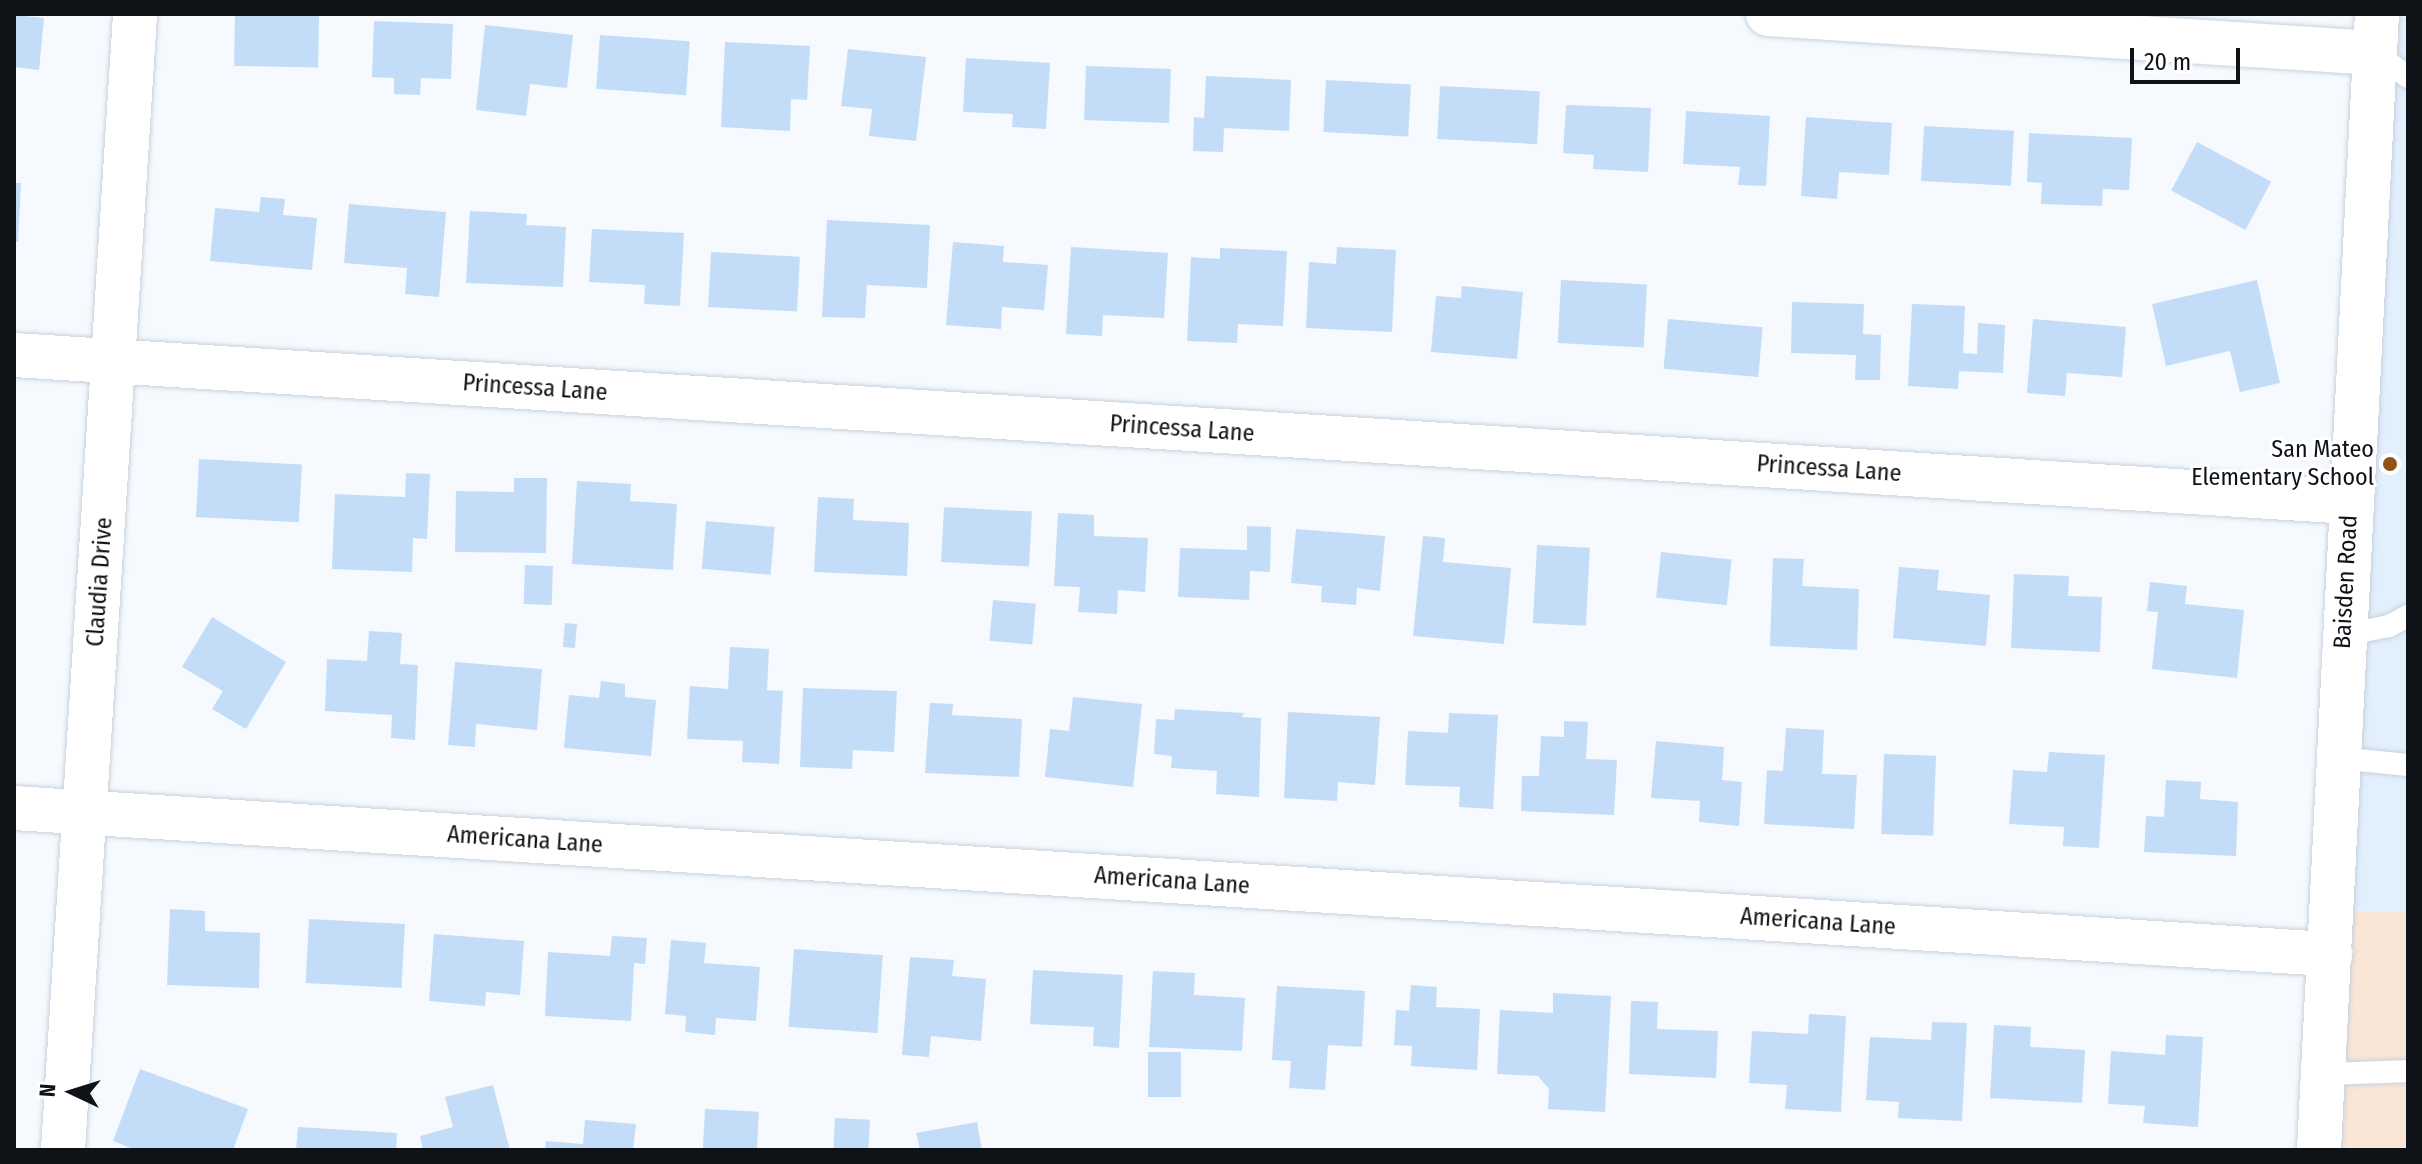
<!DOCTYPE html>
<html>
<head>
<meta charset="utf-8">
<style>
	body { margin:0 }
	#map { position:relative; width:2422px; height:1164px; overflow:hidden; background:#f6fafe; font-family:"Fira Sans Condensed",sans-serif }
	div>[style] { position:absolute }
	.built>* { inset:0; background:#e2effd }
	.green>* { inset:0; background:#f9e6d7 }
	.building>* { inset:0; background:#c3dcf7; transform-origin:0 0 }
	.roads { filter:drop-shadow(0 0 2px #c8d2dd) drop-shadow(0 0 2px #c8d2dd) }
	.lane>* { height:22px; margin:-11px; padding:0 11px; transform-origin:11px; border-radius:11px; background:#fff }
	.street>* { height:44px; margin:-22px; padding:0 22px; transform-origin:22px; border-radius:22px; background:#fff }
	.dots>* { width:22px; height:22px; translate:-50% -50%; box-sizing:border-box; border:4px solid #fff; border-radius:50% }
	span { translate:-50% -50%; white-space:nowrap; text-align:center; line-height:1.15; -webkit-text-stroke:6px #fff; paint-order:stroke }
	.street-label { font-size:24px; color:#0f1317 }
	.poi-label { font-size:24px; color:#0f1317 }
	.right { translate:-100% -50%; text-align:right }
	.frame { position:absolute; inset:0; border:16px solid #0f1317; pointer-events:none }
	.north { position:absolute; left:32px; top:1052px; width:80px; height:80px; -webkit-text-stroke:6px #fff; paint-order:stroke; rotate:274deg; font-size:22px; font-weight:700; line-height:32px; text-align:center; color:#0f1317 }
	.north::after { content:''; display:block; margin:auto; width:28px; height:36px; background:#0f1317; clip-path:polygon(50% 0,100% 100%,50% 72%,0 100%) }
	.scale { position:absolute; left:2130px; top:48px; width:110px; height:36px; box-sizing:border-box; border:4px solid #0f1317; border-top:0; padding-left:10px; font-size:24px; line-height:28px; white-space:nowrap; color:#0f1317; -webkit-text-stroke:6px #fff; paint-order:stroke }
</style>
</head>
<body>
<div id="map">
	<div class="built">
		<div style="clip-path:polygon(2395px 16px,2408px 17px,2408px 912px,2348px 911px)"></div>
	</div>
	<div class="green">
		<div style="clip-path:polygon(2348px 911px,2408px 912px,2408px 1150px,2336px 1150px)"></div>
	</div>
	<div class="building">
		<div style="left:235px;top:14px;width:84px;height:52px;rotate:1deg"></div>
		<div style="clip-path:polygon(14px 15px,44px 18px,39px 70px,14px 67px)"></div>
		<div style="clip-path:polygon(374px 21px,453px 24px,451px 79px,421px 78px,420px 95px,394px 94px,394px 78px,372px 77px)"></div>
		<div style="clip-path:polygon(485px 25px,573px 35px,567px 88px,530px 84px,526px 116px,476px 110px)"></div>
		<div style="left:600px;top:35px;width:90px;height:54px;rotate:4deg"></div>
		<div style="clip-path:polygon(725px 42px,810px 46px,807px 100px,791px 99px,790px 131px,721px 127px)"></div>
		<div style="clip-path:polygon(848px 49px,926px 57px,916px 141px,869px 136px,872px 109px,841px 106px)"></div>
		<div style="clip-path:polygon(966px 58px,1050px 63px,1046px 129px,1012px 127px,1013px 114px,963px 112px)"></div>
		<div style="left:1086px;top:66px;width:85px;height:54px;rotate:2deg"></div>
		<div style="clip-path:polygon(1206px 76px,1291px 80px,1289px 131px,1224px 128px,1223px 152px,1193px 151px,1194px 117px,1204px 118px)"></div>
		<div style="left:1326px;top:80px;width:85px;height:52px;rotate:3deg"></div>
		<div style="left:1440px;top:86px;width:100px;height:53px;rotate:3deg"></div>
		<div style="clip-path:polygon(1566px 105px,1651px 108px,1648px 172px,1593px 169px,1594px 155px,1563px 153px)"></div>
		<div style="clip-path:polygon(1686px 111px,1770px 116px,1766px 186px,1738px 185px,1740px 167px,1683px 164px)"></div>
		<div style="clip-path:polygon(1806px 117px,1892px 123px,1889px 175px,1839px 172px,1837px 199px,1801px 196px)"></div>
		<div style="left:1924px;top:126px;width:90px;height:55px;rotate:3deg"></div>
		<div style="clip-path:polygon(2029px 133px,2132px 138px,2129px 190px,2103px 189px,2102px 206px,2041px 204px,2042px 183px,2027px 182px)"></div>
		<div style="left:2197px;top:142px;width:84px;height:55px;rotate:28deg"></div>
		<div style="clip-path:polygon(14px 183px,21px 183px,18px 242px,14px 242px)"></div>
		<div style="clip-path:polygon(261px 197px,285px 199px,283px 215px,317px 218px,312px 270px,210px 261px,215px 208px,259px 212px)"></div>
		<div style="clip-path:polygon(349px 204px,446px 212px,439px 297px,405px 294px,407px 268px,344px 263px)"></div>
		<div style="clip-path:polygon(470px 211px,527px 214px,526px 225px,566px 227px,563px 287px,466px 283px)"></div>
		<div style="clip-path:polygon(827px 220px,930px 225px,927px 288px,867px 285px,865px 318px,822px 317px)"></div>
		<div style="clip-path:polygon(592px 229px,684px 233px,680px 306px,644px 304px,645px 285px,589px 282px)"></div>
		<div style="clip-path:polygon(953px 242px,1004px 246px,1003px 262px,1048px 265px,1044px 310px,1002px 307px,1001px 329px,946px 325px)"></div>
		<div style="clip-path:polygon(1071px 247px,1168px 253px,1164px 318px,1103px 315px,1102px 336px,1066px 334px)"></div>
		<div style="clip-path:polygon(1337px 247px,1396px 250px,1392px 332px,1306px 328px,1309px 262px,1336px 264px)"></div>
		<div style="clip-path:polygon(1220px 248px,1287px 251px,1283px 326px,1238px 324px,1237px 343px,1187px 341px,1191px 257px,1220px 259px)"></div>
		<div style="left:711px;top:252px;width:89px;height:55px;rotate:3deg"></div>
		<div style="left:1561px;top:280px;width:86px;height:63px;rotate:3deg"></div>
		<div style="clip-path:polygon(2257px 280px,2280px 383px,2240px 392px,2230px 351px,2166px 366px,2152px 304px)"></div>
		<div style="clip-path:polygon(1462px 286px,1523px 292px,1517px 359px,1431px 352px,1436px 296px,1461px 298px)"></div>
		<div style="clip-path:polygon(1792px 302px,1864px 304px,1863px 334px,1881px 335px,1880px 380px,1855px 380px,1856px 355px,1791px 353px)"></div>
		<div style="clip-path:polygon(1912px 304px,1965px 306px,1963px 353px,1977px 354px,1978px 323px,2005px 325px,2003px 373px,1959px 371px,1958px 389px,1908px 386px)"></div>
		<div style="left:1668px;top:319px;width:95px;height:50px;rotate:5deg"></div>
		<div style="clip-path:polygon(2033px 319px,2126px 327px,2122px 377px,2067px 373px,2065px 396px,2027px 393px)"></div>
		<div style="left:199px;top:459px;width:103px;height:58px;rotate:3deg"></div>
		<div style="clip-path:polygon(406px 473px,430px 474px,427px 539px,413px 538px,412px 572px,332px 569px,335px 494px,405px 497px)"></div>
		<div style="clip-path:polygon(514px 478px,547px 478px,546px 553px,455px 552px,456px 491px,514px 492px)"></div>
		<div style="clip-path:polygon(577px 481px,631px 484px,630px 501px,677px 504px,673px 570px,572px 564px)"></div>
		<div style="clip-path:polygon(818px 497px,854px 499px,853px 520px,909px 523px,907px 576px,814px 572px)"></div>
		<div style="left:944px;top:507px;width:88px;height:55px;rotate:3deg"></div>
		<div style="clip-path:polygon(1058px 513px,1094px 515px,1094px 536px,1148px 538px,1145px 592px,1118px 590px,1117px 614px,1078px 612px,1080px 587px,1054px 586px)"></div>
		<div style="left:706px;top:521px;width:69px;height:48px;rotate:5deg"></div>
		<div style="clip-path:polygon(1247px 526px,1271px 527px,1270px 572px,1250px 571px,1249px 600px,1178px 597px,1180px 548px,1247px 550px)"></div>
		<div style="clip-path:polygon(1296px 529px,1385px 536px,1380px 591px,1357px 588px,1356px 605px,1321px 602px,1322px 586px,1291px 583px)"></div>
		<div style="clip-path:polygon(1423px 536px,1445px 538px,1443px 562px,1511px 568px,1504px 644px,1413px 636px)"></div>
		<div style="left:1537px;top:545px;width:53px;height:78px;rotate:3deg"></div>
		<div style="left:1661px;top:552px;width:71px;height:46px;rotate:6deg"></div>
		<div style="clip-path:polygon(1773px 558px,1804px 559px,1802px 586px,1859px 589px,1857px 650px,1770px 646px)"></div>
		<div style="left:525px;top:565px;width:28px;height:39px;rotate:2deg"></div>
		<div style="clip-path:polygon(1899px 567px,1939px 570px,1937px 590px,1990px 595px,1986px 646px,1893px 638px)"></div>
		<div style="clip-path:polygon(2014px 574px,2069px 576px,2068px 596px,2102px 597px,2100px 652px,2011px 648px)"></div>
		<div style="clip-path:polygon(2150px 582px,2187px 586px,2185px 604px,2244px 610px,2237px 678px,2152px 669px,2158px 612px,2147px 611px)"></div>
		<div style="left:993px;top:600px;width:43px;height:41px;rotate:5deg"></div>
		<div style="clip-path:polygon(212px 617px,286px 662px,246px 729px,212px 709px,223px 691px,182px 667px)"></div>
		<div style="left:565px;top:623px;width:12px;height:24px;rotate:5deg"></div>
		<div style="clip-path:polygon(369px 631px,402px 633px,400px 664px,418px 665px,415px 740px,391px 738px,392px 715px,325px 711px,327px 659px,367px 661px)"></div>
		<div style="clip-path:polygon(730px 647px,769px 649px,767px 690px,783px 691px,779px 764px,742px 762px,743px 741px,687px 739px,690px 686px,728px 689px)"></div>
		<div style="clip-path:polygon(455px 662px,542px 669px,537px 730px,476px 724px,475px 747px,448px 745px)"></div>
		<div style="clip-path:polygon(601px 681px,625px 684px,625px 697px,656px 700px,651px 756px,564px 748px,569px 695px,599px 698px)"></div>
		<div style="clip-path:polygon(803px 688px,897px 691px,894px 752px,853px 750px,852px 769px,800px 767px)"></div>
		<div style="clip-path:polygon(1073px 697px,1142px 704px,1133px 787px,1045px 777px,1050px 729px,1069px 731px)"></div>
		<div style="clip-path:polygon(930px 703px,953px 704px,952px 715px,1022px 719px,1019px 777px,925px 773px)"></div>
		<div style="clip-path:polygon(1175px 709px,1244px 713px,1242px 717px,1261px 718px,1259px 797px,1216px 794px,1217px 771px,1171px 768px,1172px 756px,1154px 754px,1156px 719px,1174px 720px)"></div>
		<div style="clip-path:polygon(1288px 712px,1380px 717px,1375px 785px,1338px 782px,1337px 801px,1284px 798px)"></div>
		<div style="clip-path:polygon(1449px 713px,1498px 715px,1493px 809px,1459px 807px,1460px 787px,1405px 785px,1408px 731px,1448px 733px)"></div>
		<div style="clip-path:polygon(1564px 721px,1588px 722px,1586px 759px,1617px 760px,1614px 815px,1521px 811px,1522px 776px,1539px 776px,1541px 736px,1564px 737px)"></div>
		<div style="clip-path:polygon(1786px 728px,1824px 730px,1822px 774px,1857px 775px,1854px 829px,1764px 824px,1767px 770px,1783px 771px)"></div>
		<div style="clip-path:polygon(1656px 741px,1724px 747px,1722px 780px,1742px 782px,1739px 826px,1699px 822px,1700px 801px,1651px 798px)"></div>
		<div style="clip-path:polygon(2049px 752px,2105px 755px,2099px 848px,2063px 846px,2064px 827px,2009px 824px,2013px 770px,2047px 772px)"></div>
		<div style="left:1884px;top:754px;width:52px;height:80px;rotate:2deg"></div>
		<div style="clip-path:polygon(2166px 780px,2201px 782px,2200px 799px,2238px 802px,2236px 856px,2144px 852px,2146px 816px,2164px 817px)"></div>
		<div style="clip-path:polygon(170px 909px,205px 911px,205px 931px,260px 933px,259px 988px,167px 985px)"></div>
		<div style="left:309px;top:919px;width:96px;height:64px;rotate:3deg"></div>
		<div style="clip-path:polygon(434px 934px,524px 941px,520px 995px,486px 992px,485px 1006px,429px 1001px)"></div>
		<div style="clip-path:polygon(612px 936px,647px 938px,645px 964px,634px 963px,631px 1021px,545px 1016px,548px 952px,610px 956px)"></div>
		<div style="clip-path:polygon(671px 940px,706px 943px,704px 963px,760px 967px,756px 1021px,716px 1018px,715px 1035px,685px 1032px,686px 1016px,665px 1014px)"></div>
		<div style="left:794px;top:949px;width:89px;height:78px;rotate:4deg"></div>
		<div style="clip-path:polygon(910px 957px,954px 960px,952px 976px,986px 979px,981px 1041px,931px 1036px,929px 1057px,902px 1055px)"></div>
		<div style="clip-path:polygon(1033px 970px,1123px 975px,1119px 1048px,1093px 1046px,1094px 1027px,1030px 1024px)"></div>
		<div style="clip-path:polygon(1153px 971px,1195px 973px,1194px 995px,1245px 998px,1242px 1051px,1149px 1047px)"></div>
		<div style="clip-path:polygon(1411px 985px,1437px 987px,1436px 1007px,1480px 1009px,1477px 1070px,1411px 1066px,1412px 1046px,1394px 1045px,1396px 1010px,1409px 1011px)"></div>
		<div style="clip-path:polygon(1277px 986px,1365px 991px,1362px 1047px,1328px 1045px,1325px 1090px,1289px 1088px,1291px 1061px,1272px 1060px)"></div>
		<div style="clip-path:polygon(1553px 993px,1611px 996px,1605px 1112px,1548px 1109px,1549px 1089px,1538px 1076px,1497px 1074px,1500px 1010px,1553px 1013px)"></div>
		<div style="clip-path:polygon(1631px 1001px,1658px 1002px,1657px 1029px,1718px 1031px,1716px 1078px,1629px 1074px)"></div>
		<div style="clip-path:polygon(1809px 1014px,1846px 1016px,1841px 1112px,1785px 1109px,1787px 1085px,1749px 1083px,1752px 1031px,1808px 1034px)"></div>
		<div style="clip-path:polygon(1932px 1022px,1967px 1023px,1962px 1121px,1898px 1118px,1899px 1102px,1866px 1100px,1870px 1037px,1931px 1040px)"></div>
		<div style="clip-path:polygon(1994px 1025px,2031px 1027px,2030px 1047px,2085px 1050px,2082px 1103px,1990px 1098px)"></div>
		<div style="clip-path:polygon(2166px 1035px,2203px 1037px,2198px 1127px,2143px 1123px,2145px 1106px,2108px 1104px,2111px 1051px,2165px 1055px)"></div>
		<div style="left:1148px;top:1052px;width:33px;height:45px"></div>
		<div style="clip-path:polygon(140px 1069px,248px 1109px,233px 1150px,136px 1150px,113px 1141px)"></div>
		<div style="clip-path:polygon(493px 1085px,510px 1150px,423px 1150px,420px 1136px,453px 1127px,445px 1097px)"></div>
		<div style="left:705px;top:1109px;width:54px;height:41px;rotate:3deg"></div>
		<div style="left:835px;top:1118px;width:35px;height:32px;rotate:3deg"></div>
		<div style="clip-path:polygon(585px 1120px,636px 1124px,633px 1150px,545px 1150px,546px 1141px,583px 1144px)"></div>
		<div style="clip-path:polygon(977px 1122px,982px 1150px,920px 1150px,916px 1133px)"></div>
		<div style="clip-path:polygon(298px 1127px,397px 1133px,396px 1150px,296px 1150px)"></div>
	</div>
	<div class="roads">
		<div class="lane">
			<div style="left:2375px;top:53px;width:41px;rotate:36deg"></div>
			<div style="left:2343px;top:635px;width:47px;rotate:-11.1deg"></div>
			<div style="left:2389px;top:626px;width:21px;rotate:-28deg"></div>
			<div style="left:2338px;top:758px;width:70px;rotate:5.7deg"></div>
			<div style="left:2323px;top:1074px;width:85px;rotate:-2deg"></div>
		</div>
		<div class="street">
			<div style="left:1768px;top:14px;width:608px;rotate:3.68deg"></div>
			<div style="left:14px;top:355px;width:2341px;rotate:3.6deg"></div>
			<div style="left:14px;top:808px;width:2321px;rotate:3.61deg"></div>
			<div style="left:63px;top:1150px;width:1138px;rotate:-86.37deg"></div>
			<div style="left:2319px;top:1150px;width:1137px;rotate:-87.08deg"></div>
		</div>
	</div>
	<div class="dots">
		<div style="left:2390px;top:464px;background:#905217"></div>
	</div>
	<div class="street-label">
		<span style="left:535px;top:388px;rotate:4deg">Princessa Lane</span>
		<span style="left:1182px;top:429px;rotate:4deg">Princessa Lane</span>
		<span style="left:1829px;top:469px;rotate:4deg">Princessa Lane</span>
		<span style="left:100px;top:582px;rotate:-86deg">Claudia Drive</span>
		<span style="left:2346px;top:582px;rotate:-87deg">Baisden Road</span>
		<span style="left:525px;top:840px;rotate:4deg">Americana Lane</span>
		<span style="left:1172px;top:881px;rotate:4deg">Americana Lane</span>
		<span style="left:1818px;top:922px;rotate:4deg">Americana Lane</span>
	</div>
	<div class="poi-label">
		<span class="right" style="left:2374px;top:464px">San Mateo<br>Elementary School</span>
	</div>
	<div class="frame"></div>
	<div class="north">N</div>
	<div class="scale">20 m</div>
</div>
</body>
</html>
